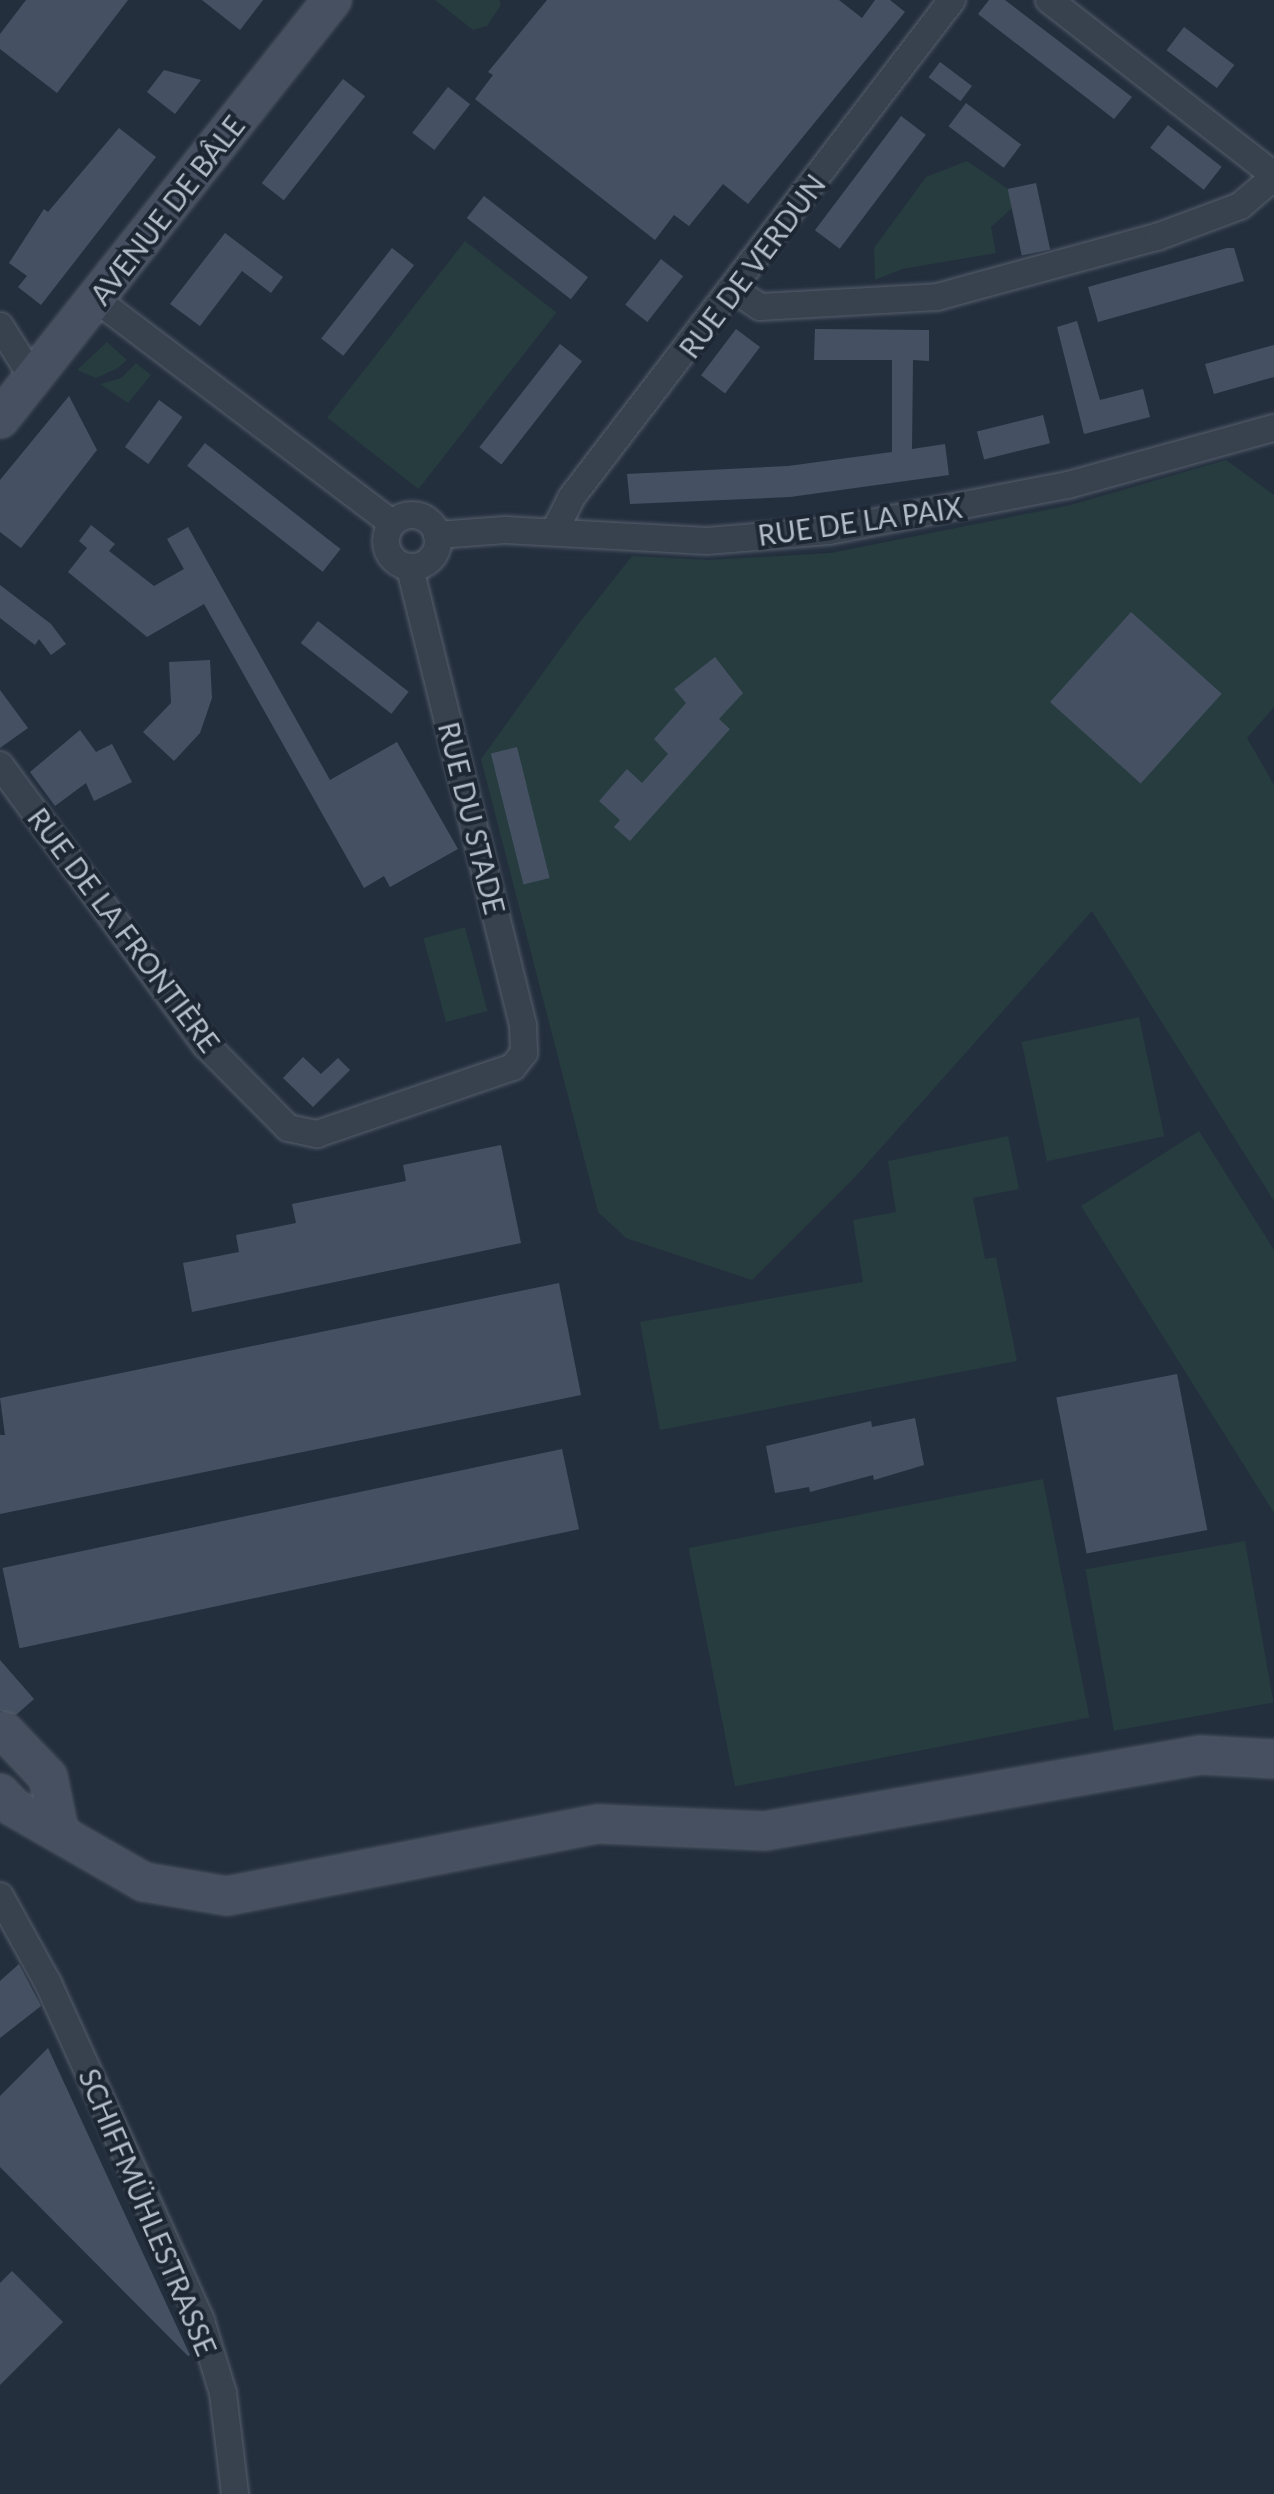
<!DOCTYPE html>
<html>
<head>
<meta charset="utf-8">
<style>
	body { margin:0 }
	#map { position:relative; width:1274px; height:2494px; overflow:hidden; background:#242f3e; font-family:Lato,sans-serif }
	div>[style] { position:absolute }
	.green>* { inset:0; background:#263c3f; transform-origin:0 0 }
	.building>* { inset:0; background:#455162; transform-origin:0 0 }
	.roads { filter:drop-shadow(0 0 2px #565f6c) drop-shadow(0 0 2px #565f6c) }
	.minor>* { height:26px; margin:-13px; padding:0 13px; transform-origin:13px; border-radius:13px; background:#38414e }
	.minor>.ring { margin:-13px; padding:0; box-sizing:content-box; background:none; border:26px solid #38414e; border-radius:50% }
	.secondary>* { height:36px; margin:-18px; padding:0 18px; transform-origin:18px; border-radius:18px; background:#465061 }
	span { translate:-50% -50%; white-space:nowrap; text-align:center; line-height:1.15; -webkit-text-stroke:8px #1d2633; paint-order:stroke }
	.street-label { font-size:28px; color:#b4bcc9 }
</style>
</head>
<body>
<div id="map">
	<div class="green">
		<div style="clip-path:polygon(435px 0,499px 0,501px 5px,487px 26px,473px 30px)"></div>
		<div style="clip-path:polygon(967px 161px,1008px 189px,1012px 208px,991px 227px,996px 253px,902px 269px,875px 280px,874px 248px,926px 177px)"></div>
		<div style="left:465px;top:241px;width:116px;height:224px;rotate:38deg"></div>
		<div style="clip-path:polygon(107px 342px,127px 360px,118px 368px,96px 378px,77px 370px)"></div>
		<div style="clip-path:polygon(136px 363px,151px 375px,128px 403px,100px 384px,121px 378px)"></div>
		<div style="clip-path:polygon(1226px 460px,1274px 495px,1274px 707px,1247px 738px,1274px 785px,1274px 1201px,1092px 911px,855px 1177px,752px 1280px,626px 1238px,598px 1212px,481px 759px,576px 627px,632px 556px,709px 560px,831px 553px,1070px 505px)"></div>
		<div style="left:465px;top:927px;width:87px;height:43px;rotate:75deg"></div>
		<div style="left:1139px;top:1017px;width:122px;height:120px;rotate:78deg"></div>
		<div style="clip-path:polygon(1199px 1131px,1274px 1250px,1274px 1513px,1081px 1206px)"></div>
		<div style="clip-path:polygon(1008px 1136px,1019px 1189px,973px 1198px,985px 1259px,996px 1257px,1017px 1361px,660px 1430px,640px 1322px,863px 1282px,853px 1220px,896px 1212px,888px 1161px)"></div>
		<div style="left:1043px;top:1479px;width:243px;height:361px;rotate:79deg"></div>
		<div style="left:1245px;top:1541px;width:164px;height:162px;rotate:80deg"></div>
	</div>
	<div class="building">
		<div style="clip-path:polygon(26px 0,128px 0,57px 93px,0 49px,0 34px)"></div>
		<div style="clip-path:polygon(202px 0,263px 0,240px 30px)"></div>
		<div style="clip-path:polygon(547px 0,839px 0,862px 18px,875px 0,890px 0,905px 12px,748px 204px,723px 184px,689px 226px,674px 215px,655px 240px,475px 99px,493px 75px,488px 72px)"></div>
		<div style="clip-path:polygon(989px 0,1005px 0,1132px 97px,1114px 119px,978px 14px)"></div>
		<div style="left:1184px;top:27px;width:63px;height:29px;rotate:37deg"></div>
		<div style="left:940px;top:62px;width:40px;height:19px;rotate:37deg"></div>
		<div style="clip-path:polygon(164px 70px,201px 80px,175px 114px,147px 92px)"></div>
		<div style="left:343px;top:79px;width:28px;height:132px;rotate:38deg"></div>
		<div style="left:448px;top:87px;width:28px;height:58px;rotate:38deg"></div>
		<div style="left:966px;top:103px;width:69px;height:29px;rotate:37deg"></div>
		<div style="left:901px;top:116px;width:31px;height:143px;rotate:37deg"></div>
		<div style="left:1168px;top:125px;width:68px;height:29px;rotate:38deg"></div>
		<div style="clip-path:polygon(119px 128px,156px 157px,41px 305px,18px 287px,27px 276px,9px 263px,44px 209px,48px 212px)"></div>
		<div style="left:1036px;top:183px;width:68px;height:29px;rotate:78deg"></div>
		<div style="left:484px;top:196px;width:132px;height:28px;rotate:38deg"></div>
		<div style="clip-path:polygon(225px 233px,283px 277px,271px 293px,242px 271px,200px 326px,170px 304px)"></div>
		<div style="left:392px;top:248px;width:28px;height:115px;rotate:38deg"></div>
		<div style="clip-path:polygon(1227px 248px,1234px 248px,1244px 281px,1098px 322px,1088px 287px)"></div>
		<div style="left:661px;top:259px;width:28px;height:58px;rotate:38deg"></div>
		<div style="clip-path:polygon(1077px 321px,1100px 400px,1143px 389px,1150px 417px,1084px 434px,1057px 327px)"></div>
		<div style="left:736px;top:329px;width:30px;height:58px;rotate:37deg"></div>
		<div style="clip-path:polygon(815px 329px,929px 330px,929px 361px,913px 360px,912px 449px,945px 444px,949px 475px,790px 497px,630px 504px,627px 474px,788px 466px,892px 452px,892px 360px,814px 360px)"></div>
		<div style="left:560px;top:344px;width:28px;height:131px;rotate:38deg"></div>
		<div style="clip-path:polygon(1274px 345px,1274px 377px,1214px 394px,1205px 364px)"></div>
		<div style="clip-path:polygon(69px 396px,97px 450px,21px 548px,0 532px,0 480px)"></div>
		<div style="left:159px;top:400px;width:29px;height:58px;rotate:36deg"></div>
		<div style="left:1043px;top:415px;width:29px;height:68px;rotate:76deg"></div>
		<div style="left:205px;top:443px;width:172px;height:29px;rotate:38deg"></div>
		<div style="clip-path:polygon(91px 525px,115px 544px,109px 551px,154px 586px,184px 569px,167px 539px,188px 527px,330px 780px,397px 742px,458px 849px,390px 887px,384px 876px,364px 888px,204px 604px,147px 637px,68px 572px,87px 548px,79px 541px)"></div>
		<div style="clip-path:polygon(0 585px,51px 624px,66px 644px,51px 655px,39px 639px,35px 645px,0 618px)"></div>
		<div style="left:1131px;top:612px;width:122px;height:121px;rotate:42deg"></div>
		<div style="left:318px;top:621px;width:115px;height:28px;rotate:38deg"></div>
		<div style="clip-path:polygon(715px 657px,743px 693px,719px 719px,730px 729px,630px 841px,614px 827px,620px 820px,599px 801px,627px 769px,642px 783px,668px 754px,654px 739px,686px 703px,674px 689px)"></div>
		<div style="clip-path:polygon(210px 660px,212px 698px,200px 733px,174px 761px,143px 732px,171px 703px,169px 662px)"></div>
		<div style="clip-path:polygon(0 690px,28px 728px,0 748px)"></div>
		<div style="clip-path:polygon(80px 730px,96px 752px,112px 744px,132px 782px,94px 801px,86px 783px,55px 806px,30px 772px)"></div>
		<div style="left:517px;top:747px;width:135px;height:27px;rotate:76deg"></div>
		<div style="clip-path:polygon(303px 1057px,321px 1074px,338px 1058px,350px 1070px,313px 1107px,283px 1078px)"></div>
		<div style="clip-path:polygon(501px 1145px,521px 1243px,192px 1312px,183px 1263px,239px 1252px,236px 1235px,296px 1223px,292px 1204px,406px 1181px,403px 1165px)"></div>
		<div style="clip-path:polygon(559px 1283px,581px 1395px,0 1514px,0 1435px,5px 1435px,0 1398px)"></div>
		<div style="left:1177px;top:1374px;width:159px;height:123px;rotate:79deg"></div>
		<div style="clip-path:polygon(915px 1418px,924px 1465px,874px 1480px,873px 1475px,810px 1492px,809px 1487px,775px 1493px,766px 1446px,871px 1421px,872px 1427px)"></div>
		<div style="left:562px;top:1449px;width:82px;height:572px;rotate:78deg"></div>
		<div style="clip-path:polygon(0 1660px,34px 1699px,16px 1715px,0 1711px)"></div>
		<div style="clip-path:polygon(19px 1964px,41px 2006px,0 2038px,0 1981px)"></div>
		<div style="clip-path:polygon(48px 2048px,190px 2355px,188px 2356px,0 2167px,0 2096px)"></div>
		<div style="clip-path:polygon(12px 2271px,63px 2322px,0 2385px,0 2283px)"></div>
	</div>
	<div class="roads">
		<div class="minor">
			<div style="left:1049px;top:0;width:285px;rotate:37.9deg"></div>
			<div style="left:734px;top:290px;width:31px;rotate:33deg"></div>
			<div style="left:760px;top:307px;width:177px;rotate:-3.2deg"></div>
			<div style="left:937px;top:297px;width:228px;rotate:-15.3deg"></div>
			<div style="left:1157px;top:237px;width:89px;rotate:-20.5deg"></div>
			<div style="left:1240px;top:206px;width:45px;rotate:-40.5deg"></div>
			<div style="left:97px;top:300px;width:370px;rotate:37.1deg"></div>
			<div style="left:0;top:326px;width:62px;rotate:57.6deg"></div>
			<div class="ring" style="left:386px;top:515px;width:26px;height:26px"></div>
			<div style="left:554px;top:532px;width:38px;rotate:-63deg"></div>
			<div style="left:571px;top:498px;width:627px;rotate:-52.58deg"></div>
			<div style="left:437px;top:535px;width:68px;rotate:-4.2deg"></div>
			<div style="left:505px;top:530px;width:202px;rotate:3.1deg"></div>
			<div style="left:707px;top:541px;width:122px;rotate:-4.7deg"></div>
			<div style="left:829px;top:531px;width:243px;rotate:-10.9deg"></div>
			<div style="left:1068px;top:485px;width:214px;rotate:-15.5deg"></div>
			<div style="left:0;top:765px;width:348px;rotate:53.7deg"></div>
			<div style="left:206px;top:1045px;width:117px;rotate:45.3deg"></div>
			<div style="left:288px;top:1128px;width:30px;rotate:12deg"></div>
			<div style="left:317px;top:1134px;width:207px;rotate:-18.9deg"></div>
			<div style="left:513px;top:1067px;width:18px;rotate:-52deg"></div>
			<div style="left:524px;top:1053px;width:28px;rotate:-92deg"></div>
			<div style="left:523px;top:1025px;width:472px;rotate:-103.9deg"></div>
			<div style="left:0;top:1896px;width:99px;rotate:61.1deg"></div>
			<div style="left:48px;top:1983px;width:371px;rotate:65.6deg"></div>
			<div style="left:201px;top:2321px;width:75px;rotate:73deg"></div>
			<div style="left:223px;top:2393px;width:102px;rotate:83.2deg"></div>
		</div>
		<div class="secondary">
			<div style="left:0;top:419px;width:535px;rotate:-51.61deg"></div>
			<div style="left:4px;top:1731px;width:64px;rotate:46.3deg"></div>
			<div style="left:48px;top:1777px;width:54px;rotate:78.3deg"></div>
			<div style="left:0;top:1793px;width:19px;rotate:47deg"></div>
			<div style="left:13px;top:1807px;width:151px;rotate:29.8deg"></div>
			<div style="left:144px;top:1882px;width:84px;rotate:9.6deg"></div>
			<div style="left:227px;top:1896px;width:379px;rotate:-11deg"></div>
			<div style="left:599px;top:1824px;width:166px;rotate:2.4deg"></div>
			<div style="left:765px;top:1831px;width:442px;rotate:-9.9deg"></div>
			<div style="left:1200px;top:1755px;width:74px;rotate:3.1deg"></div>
		</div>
	</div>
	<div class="street-label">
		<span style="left:167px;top:210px;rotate:-52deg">AVENUE DE BÂLE</span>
		<span style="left:752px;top:266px;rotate:-53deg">RUE DE VERDUN</span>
		<span style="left:860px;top:521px;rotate:-8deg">RUE DE LA PAIX</span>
		<span style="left:472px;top:818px;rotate:76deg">RUE DU STADE</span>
		<span style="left:124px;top:930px;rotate:53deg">RUE DE LA FRONTIÈRE</span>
		<span style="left:148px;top:2212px;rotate:67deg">SCHIFFMÜHLESTRASSE</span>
	</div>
</div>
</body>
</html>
